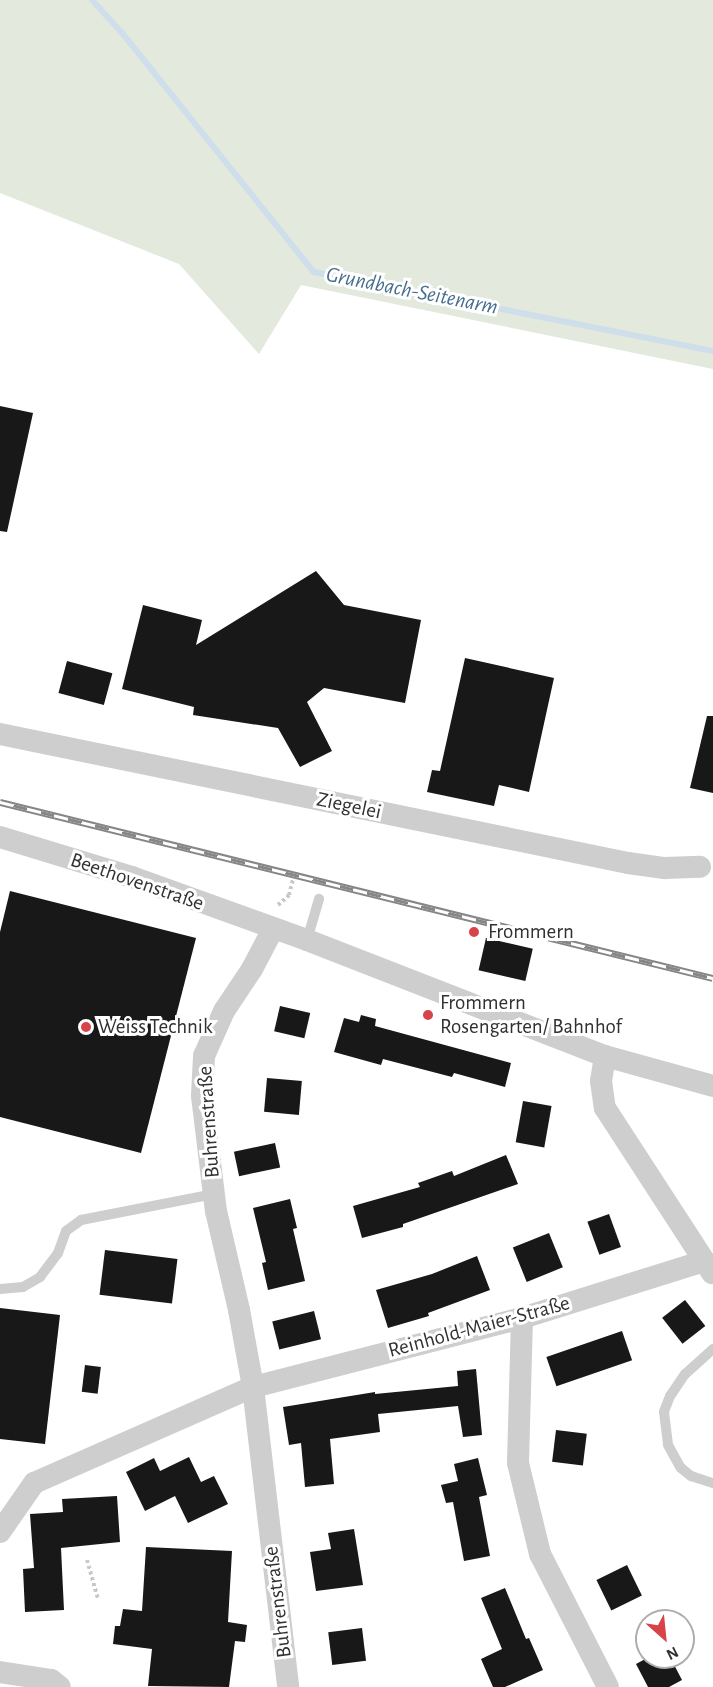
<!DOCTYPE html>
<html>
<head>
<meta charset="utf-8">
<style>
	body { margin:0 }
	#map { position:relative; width:713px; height:1687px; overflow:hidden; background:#fff; font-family:"Alegreya Sans",sans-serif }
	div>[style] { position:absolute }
	.green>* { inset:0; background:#e3e9dd }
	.stream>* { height:6px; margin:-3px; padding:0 3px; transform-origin:3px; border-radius:3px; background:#cedeea }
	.building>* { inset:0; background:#181818; transform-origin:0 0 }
	.path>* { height:4px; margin-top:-2px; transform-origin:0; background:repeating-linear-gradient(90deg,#c8c8c8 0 3px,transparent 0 6px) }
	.service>* { height:10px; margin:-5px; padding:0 5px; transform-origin:5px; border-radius:5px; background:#cecece }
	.minor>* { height:22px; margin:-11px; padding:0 11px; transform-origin:11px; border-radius:11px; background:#cecece }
	.rail>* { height:7px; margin-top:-3.5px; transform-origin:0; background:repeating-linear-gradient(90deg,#fff 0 14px,#868686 0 28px); box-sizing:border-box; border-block:2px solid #868686 }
	.dots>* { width:16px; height:16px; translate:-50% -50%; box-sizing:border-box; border:3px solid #fff; border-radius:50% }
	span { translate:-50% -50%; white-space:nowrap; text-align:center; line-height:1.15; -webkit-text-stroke:6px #fff; paint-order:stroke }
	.street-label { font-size:21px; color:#313131 }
	.poi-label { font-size:21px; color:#313131 }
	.left { translate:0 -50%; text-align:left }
	.water-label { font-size:22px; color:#456e8c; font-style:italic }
	.north { position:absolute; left:635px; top:1609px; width:60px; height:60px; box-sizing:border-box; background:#fff; border:2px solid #adadad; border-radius:50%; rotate:153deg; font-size:16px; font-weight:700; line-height:24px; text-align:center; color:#313131 }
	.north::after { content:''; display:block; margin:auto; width:21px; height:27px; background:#d64449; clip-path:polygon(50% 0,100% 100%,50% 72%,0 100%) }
</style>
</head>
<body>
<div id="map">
	<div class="green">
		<div style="clip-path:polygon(0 0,713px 0,713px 369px,301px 285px,259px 354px,179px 264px,0 193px)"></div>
	</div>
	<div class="stream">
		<div style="left:92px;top:0;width:46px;rotate:47.6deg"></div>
		<div style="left:123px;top:34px;width:305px;rotate:51.3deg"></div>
		<div style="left:314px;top:272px;width:407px;rotate:11.2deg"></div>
	</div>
	<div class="building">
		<div style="clip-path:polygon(0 406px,33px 413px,7px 532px,0 531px)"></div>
		<div style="clip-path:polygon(316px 571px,344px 605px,421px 620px,405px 703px,324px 688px,307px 702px,332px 751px,300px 767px,278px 728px,193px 715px,194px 707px,122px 689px,143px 605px,202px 620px,196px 645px)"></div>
		<div style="clip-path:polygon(465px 658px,554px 678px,529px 792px,499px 785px,494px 806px,427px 792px,432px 770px,440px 771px)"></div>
		<div style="left:67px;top:661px;width:47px;height:33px;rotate:15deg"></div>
		<div style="clip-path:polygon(707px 716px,713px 716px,713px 793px,690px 788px)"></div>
		<div style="clip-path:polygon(10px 891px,196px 938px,141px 1153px,0 1117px,0 932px)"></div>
		<div style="left:486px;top:938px;width:48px;height:33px;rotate:13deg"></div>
		<div style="left:280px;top:1006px;width:31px;height:26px;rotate:13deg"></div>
		<div style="clip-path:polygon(361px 1015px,376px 1019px,375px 1026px,511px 1063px,505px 1087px,454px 1073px,452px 1077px,383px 1059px,381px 1065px,334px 1052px,344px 1018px,359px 1022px)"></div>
		<div style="left:267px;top:1078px;width:35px;height:34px;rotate:5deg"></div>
		<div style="left:523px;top:1101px;width:29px;height:42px;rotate:10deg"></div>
		<div style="left:275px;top:1143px;width:25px;height:42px;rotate:78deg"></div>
		<div style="clip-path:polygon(506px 1155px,518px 1184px,403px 1224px,403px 1227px,362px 1238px,353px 1206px,420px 1187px,418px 1183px,452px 1171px,454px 1176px)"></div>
		<div style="clip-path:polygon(290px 1199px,297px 1228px,293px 1229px,305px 1281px,268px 1290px,262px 1263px,266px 1262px,253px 1208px)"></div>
		<div style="left:609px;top:1214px;width:35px;height:23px;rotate:70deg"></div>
		<div style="left:549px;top:1233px;width:37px;height:39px;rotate:68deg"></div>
		<div style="left:105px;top:1250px;width:73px;height:45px;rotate:7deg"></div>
		<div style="clip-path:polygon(477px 1256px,490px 1290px,428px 1313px,429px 1316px,388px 1328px,376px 1290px,432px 1274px)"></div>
		<div style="left:685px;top:1300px;width:33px;height:29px;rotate:52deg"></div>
		<div style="clip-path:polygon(0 1308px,60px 1315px,45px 1444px,0 1439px)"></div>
		<div style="left:314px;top:1311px;width:29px;height:43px;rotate:76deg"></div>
		<div style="left:622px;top:1331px;width:31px;height:80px;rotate:71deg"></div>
		<div style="left:85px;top:1365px;width:16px;height:27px;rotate:7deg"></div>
		<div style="clip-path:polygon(476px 1369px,482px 1435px,463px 1437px,458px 1406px,378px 1414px,380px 1432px,330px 1439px,334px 1484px,305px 1487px,301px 1443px,289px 1445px,283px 1407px,375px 1392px,375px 1394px,458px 1386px,457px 1371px)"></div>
		<div style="left:556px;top:1430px;width:31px;height:32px;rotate:7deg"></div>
		<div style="clip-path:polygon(189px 1457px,201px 1482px,214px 1476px,228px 1504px,188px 1523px,175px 1496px,145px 1511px,126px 1472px,154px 1458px,160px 1471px)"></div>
		<div style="clip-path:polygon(478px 1458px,487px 1495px,479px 1497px,490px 1556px,464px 1561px,453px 1502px,446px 1503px,441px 1485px,458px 1481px,454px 1464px)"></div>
		<div style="clip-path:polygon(117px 1496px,120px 1542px,61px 1548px,64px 1610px,25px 1612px,23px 1569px,34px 1568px,30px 1514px,63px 1512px,62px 1499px)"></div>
		<div style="clip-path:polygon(354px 1529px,363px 1585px,316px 1591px,310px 1552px,331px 1549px,328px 1533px)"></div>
		<div style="clip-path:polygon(146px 1547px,232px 1551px,228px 1622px,247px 1625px,245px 1642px,235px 1641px,229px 1687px,148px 1686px,152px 1649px,113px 1644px,115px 1626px,120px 1626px,123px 1609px,142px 1611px)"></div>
		<div style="left:627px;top:1565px;width:34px;height:34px;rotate:64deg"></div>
		<div style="clip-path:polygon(505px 1588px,526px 1639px,529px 1638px,543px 1670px,505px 1687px,493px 1687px,481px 1659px,502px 1649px,481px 1598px)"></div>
		<div style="left:362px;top:1628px;width:33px;height:34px;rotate:83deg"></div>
		<div style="clip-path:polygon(649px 1657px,670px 1657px,682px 1680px,669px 1687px,648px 1687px,636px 1664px)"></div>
	</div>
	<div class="path">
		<div style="left:278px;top:905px;width:15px;rotate:-42deg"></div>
		<div style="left:289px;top:895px;width:16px;rotate:-76deg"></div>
		<div style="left:87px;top:1560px;width:41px;rotate:74.2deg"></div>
	</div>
	<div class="service">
		<div style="left:307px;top:940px;width:43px;rotate:-73.7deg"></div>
		<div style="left:0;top:1289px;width:23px;rotate:-5deg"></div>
		<div style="left:23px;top:1287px;width:20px;rotate:-30deg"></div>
		<div style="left:40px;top:1277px;width:30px;rotate:-53deg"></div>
		<div style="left:58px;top:1253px;width:23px;rotate:-70deg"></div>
		<div style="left:66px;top:1231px;width:19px;rotate:-36deg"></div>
		<div style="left:81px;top:1220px;width:136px;rotate:-11.1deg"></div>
		<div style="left:713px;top:1349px;width:38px;rotate:138deg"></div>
		<div style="left:685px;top:1374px;width:27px;rotate:124deg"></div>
		<div style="left:670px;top:1396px;width:17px;rotate:111deg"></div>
		<div style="left:664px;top:1412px;width:33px;rotate:83deg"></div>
		<div style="left:668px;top:1445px;width:26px;rotate:61deg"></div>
		<div style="left:681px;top:1468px;width:13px;rotate:39deg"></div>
		<div style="left:691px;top:1476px;width:23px;rotate:18deg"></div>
	</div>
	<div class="minor">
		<div style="left:0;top:734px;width:641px;rotate:11.61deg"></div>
		<div style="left:628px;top:863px;width:37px;rotate:8deg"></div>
		<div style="left:665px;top:868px;width:35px;rotate:-2deg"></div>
		<div style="left:0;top:837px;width:138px;rotate:16.9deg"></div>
		<div style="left:132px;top:877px;width:186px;rotate:19.8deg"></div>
		<div style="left:307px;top:940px;width:320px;rotate:21.3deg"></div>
		<div style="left:605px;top:1056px;width:112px;rotate:15.5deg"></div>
		<div style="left:273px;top:929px;width:45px;rotate:117.7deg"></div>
		<div style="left:252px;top:969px;width:50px;rotate:123.7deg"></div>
		<div style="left:224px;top:1011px;width:49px;rotate:114deg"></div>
		<div style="left:204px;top:1056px;width:40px;rotate:92.9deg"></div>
		<div style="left:202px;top:1096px;width:116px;rotate:83.1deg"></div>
		<div style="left:216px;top:1211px;width:102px;rotate:76.9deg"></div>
		<div style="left:239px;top:1310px;width:78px;rotate:79.7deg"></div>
		<div style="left:253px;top:1387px;width:302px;rotate:83.3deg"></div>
		<div style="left:605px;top:1056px;width:25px;rotate:99deg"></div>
		<div style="left:601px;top:1081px;width:27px;rotate:82deg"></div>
		<div style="left:605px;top:1108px;width:197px;rotate:57deg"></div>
		<div style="left:522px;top:1318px;width:145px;rotate:91.6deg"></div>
		<div style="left:518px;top:1463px;width:94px;rotate:76.4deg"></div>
		<div style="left:540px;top:1554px;width:149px;rotate:62.9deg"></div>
		<div style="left:0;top:1532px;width:60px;rotate:-55.2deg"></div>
		<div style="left:34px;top:1483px;width:239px;rotate:-23.7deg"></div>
		<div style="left:253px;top:1387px;width:278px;rotate:-14.4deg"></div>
		<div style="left:522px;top:1318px;width:191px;rotate:-17.4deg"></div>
		<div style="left:0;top:1672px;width:52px;rotate:8.9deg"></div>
		<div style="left:51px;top:1680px;width:11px;rotate:38deg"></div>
	</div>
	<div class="rail">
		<div style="left:0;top:802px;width:734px;rotate:13.87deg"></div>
	</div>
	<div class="dots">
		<div style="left:474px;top:932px;background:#d64449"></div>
		<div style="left:428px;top:1015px;background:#d64449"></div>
		<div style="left:86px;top:1027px;background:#d64449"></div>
	</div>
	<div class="street-label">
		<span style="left:349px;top:806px;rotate:12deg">Ziegelei</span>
		<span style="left:137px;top:882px;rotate:19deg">Beethovenstraße</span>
		<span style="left:209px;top:1122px;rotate:-94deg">Buhrenstraße</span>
		<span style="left:479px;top:1327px;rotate:-15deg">Reinhold-Maier-Straße</span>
		<span style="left:278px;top:1602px;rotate:-97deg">Buhrenstraße</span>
	</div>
	<div class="poi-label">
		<span class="left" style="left:488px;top:932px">Frommern</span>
		<span class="left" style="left:440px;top:1015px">Frommern<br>Rosengarten/ Bahnhof</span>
		<span class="left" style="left:98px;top:1027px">Weiss Technik</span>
	</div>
	<div class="water-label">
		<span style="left:412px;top:291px;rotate:11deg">Grundbach-Seitenarm</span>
	</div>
	<div class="north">N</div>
</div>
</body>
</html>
